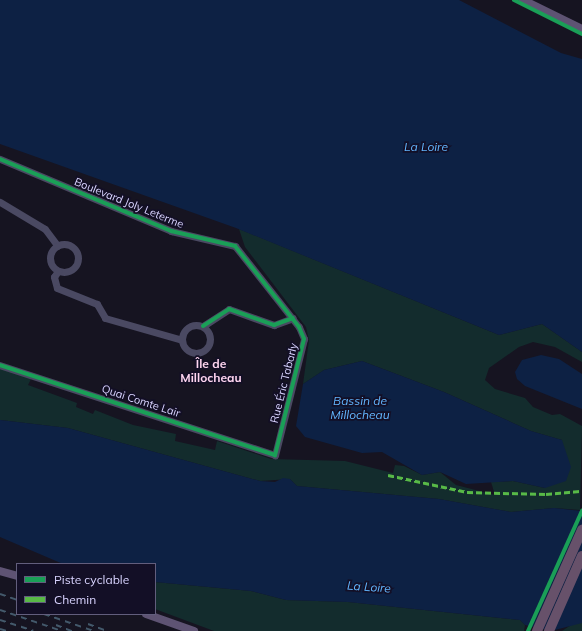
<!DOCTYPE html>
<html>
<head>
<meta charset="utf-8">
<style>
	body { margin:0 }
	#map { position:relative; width:582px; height:631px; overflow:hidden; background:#161421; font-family:Mulish,sans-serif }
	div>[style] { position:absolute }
	.green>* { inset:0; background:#132c2d }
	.water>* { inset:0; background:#0d2144 }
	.minor>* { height:7px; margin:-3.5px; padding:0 3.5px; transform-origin:3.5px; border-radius:3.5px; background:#4a4962 }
	.minor>.ring { margin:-3.5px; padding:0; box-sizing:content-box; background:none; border:7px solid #4a4962; border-radius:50% }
	.major>* { height:8px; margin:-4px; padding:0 4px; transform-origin:4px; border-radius:4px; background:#5e5373 }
	.highway>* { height:10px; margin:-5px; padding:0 5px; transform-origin:5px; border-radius:5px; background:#67516a }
	.rail>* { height:2px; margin-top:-1px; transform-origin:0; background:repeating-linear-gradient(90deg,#43596b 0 6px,transparent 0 11px) }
	.quiet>* { height:3px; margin-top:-1.5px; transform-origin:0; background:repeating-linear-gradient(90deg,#58b947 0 6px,transparent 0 9px) }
	.cycleway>* { height:4px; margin:-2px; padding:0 2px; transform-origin:2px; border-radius:2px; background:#1a9f57 }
	span { translate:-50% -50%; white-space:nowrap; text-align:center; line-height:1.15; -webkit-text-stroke:3.5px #130f26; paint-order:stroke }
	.street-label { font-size:11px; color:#d9d4ff }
	.water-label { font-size:12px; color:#62b6ff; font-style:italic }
	.neighbourhood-label { font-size:12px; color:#ffd6f0; font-weight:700 }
	.legend { position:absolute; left:16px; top:563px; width:140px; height:52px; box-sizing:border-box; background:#130f26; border:1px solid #625e7d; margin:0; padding:5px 7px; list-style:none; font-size:12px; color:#d9d4ff }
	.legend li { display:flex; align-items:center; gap:8px; height:20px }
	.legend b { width:20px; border:1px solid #625e7d }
</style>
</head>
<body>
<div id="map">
	<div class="green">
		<div style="clip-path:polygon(239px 229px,499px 335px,542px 324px,582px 352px,582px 362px,555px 347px,533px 342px,519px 347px,489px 368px,485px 380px,495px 389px,525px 398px,533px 407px,552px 415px,560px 414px,582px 426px,580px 510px,554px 508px,511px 512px,439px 499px,297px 486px,290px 479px,260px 481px,68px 428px,0 420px,0 368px,32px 377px,28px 385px,77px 403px,76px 407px,93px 414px,95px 410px,133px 425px,176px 434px,175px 441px,215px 450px,217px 441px,271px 459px,345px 461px,393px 473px,395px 465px,404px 466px,422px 475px,440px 472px,456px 485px,495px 495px,491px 482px,513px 481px,545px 488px,562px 440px,531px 431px,444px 392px,362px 361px,324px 370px,303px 384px,309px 340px,306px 327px,245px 247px)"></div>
		<div style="clip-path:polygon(155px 582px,251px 591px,286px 600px,348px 602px,520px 620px,525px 625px,524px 631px,214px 631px,155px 609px)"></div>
		<div style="clip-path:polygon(574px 623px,582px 623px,582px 631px,562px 631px)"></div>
	</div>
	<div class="water">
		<div style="clip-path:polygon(0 0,459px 0,561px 53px,582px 59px,582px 352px,542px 324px,499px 335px,236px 228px,0 144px)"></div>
		<div style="clip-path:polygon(541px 355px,559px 359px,582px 374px,582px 409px,525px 386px,517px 379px,515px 372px,522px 360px)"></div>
		<div style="clip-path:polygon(362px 361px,444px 392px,531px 431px,562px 440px,571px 467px,566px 481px,545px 488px,513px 481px,466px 484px,440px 472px,422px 475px,382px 452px,362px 453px,305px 437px,296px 426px,303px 384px,324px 370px)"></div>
		<div style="clip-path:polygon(0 420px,68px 428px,260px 481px,275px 482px,283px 478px,290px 479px,297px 486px,439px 499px,511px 512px,554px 508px,582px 511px,582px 623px,551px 631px,525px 625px,520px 620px,348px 602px,286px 600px,251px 591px,155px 582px,155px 564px,63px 564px,0 537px)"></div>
	</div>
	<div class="minor">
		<div style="left:0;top:159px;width:186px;rotate:22.8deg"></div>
		<div style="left:171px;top:231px;width:66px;rotate:13.2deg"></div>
		<div style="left:235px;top:246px;width:103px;rotate:51.7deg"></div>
		<div style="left:299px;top:327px;width:13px;rotate:67deg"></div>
		<div style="left:304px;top:339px;width:120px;rotate:104deg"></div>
		<div style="left:275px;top:455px;width:289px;rotate:-161.9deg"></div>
		<div style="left:0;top:202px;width:52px;rotate:31deg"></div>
		<div style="left:45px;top:229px;width:21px;rotate:53deg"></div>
		<div class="ring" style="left:50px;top:244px;width:21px;height:21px"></div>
		<div style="left:58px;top:271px;width:7px;rotate:124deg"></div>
		<div style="left:54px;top:277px;width:11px;rotate:75deg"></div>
		<div style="left:57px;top:288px;width:43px;rotate:21.8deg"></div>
		<div style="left:97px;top:304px;width:16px;rotate:60deg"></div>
		<div style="left:105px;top:318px;width:80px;rotate:15.9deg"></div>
		<div class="ring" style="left:182px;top:325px;width:21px;height:21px"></div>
		<div style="left:203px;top:326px;width:31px;rotate:-33deg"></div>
		<div style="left:229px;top:309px;width:48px;rotate:19.6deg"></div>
		<div style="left:274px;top:325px;width:20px;rotate:-20deg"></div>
	</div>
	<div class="major">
		<div style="left:523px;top:0;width:66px;rotate:26.2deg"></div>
		<div style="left:0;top:571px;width:18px;rotate:16deg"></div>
		<div style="left:146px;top:614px;width:51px;rotate:19.5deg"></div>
	</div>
	<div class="highway">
		<div style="left:537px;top:631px;width:111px;rotate:-66deg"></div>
		<div style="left:549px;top:631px;width:82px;rotate:-66.3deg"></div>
	</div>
	<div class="rail">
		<div style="left:0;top:594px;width:18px;rotate:19deg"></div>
		<div style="left:0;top:610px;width:65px;rotate:18.7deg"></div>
		<div style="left:44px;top:614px;width:53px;rotate:18.8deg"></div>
		<div style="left:0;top:620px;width:35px;rotate:18deg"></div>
		<div style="left:88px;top:624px;width:20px;rotate:20deg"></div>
		<div style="left:56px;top:625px;width:17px;rotate:21deg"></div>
		<div style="left:0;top:629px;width:7px;rotate:16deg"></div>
	</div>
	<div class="quiet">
		<div style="left:388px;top:475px;width:81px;rotate:12.1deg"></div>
		<div style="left:467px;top:492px;width:79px;rotate:1.5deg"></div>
		<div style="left:546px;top:494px;width:34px;rotate:-5deg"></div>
	</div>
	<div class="cycleway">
		<div style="left:514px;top:0;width:76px;rotate:26.6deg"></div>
		<div style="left:0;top:159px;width:186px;rotate:22.8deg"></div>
		<div style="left:171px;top:231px;width:66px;rotate:13.2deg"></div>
		<div style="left:235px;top:246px;width:103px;rotate:51.7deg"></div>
		<div style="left:299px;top:327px;width:13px;rotate:67deg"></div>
		<div style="left:304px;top:339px;width:120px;rotate:104deg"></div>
		<div style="left:275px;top:455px;width:289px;rotate:-161.9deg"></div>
		<div style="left:203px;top:326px;width:31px;rotate:-33deg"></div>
		<div style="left:229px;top:309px;width:48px;rotate:19.6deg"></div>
		<div style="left:274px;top:325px;width:20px;rotate:-20deg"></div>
		<div style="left:528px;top:631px;width:132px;rotate:-65.8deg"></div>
	</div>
	<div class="street-label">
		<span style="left:129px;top:203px;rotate:22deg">Boulevard Joly Leterme</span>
		<span style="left:284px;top:383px;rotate:-76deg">Rue Éric Tabarly</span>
		<span style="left:141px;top:401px;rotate:18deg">Quai Comte Lair</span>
	</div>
	<div class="water-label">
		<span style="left:426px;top:147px">La Loire</span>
		<span style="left:360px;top:408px">Bassin de<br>Millocheau</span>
		<span style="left:369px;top:587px;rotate:4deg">La Loire</span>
	</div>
	<div class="neighbourhood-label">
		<span style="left:211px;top:371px">Île de<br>Millocheau</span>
	</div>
	<ul class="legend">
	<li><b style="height:5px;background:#1a9f57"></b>Piste cyclable</li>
	<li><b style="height:5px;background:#58b947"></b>Chemin</li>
	</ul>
</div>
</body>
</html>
